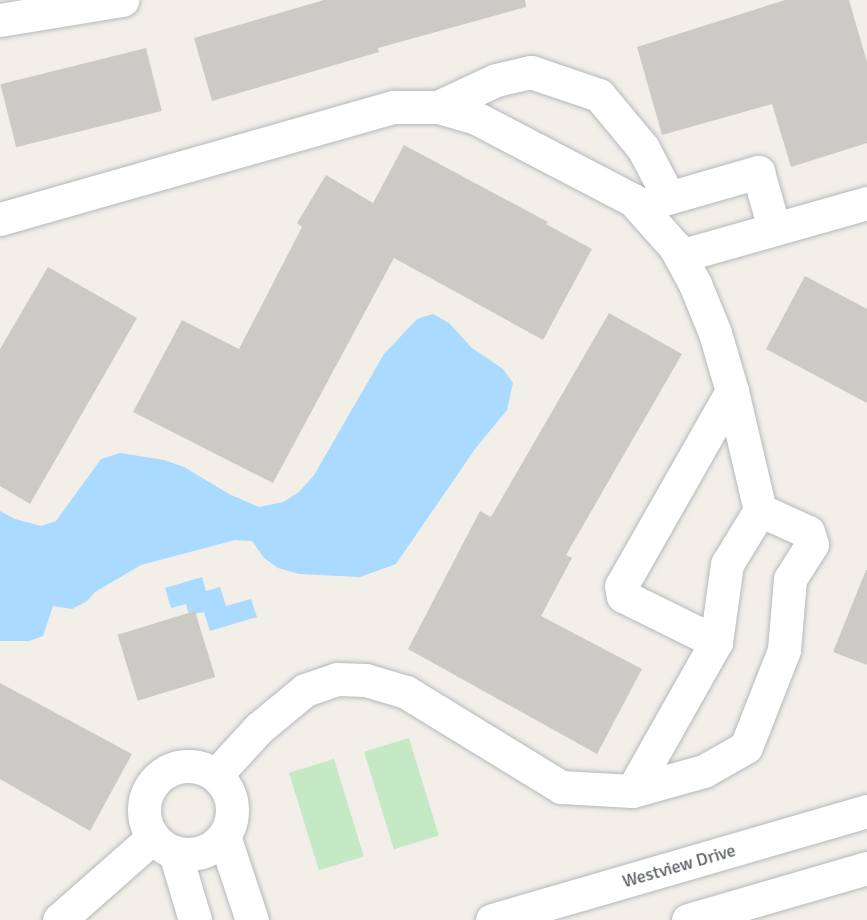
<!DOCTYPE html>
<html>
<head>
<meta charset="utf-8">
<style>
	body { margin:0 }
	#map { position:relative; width:867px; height:920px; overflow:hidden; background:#f1efe8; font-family:Signika,sans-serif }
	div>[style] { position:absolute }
	.green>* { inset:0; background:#c5e8c5; transform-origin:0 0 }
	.water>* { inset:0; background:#aadaff }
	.building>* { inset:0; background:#cccac5; transform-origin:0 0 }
	.roads { filter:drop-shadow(0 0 2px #b5b8bc) drop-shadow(0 0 2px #b5b8bc) }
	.minor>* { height:33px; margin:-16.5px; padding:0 16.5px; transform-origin:16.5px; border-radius:16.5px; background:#fff }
	.minor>.ring { margin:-16.5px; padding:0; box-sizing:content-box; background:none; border:33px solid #fff; border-radius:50% }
	span { translate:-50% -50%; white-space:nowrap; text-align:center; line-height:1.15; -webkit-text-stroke:4.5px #fff; paint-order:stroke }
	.street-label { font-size:18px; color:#5f6368 }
</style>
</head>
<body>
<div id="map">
	<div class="green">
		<div style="left:409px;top:738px;width:102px;height:47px;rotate:73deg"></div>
		<div style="left:334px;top:759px;width:102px;height:47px;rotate:73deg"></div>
	</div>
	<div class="water">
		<div style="clip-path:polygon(433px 314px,449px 323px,472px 348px,503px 369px,513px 383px,507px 410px,475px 449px,396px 564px,360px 577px,299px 574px,278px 568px,264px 558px,252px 541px,235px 540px,141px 565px,95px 592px,87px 601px,72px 609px,53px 606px,43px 636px,29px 641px,0 641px,0 511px,15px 519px,41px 526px,56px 521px,101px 459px,120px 453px,164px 460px,184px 467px,229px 494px,259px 507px,283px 502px,299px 492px,314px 475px,384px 354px,417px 319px)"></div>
		<div style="clip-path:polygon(202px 577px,206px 591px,220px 587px,226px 606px,251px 599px,257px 617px,210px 631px,204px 612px,189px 615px,186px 604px,171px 608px,165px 588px)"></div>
	</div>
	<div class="building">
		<div style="clip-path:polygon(324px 0,525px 0,526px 7px,378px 48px,379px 52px,212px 101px,194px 38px)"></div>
		<div style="clip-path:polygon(785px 0,849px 0,867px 62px,867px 143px,791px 167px,772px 104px,662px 135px,637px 47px)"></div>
		<div style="left:146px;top:48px;width:65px;height:150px;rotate:76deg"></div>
		<div style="clip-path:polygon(404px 145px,548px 222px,546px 224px,592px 249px,543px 340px,394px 258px,273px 483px,133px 412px,182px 320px,239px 349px,302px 227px,297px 223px,326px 175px,373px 203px)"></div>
		<div style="clip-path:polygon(48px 267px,137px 318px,30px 504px,0 486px,0 349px)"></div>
		<div style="clip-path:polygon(805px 276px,867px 309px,867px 403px,766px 349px)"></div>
		<div style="clip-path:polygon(609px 313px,682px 354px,566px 555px,572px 558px,541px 616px,642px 669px,597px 754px,408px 649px,480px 511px,491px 517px)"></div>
		<div style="clip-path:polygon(866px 570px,867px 570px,867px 665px,833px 652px)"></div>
		<div style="left:195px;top:611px;width:69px;height:81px;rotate:73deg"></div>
		<div style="clip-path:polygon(0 683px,132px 754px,90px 831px,0 779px)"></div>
	</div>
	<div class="roads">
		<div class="minor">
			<div style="left:0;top:20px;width:124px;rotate:-9.3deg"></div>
			<div style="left:438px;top:107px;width:64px;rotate:-25deg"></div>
			<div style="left:496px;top:80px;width:36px;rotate:-13deg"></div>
			<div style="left:531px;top:72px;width:72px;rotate:18.7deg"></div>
			<div style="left:599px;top:95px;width:69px;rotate:50.3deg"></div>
			<div style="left:643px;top:148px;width:56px;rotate:62.5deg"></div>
			<div style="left:647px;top:204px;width:116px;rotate:-16.1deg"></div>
			<div style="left:758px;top:172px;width:58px;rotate:74.1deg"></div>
			<div style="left:0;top:219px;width:410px;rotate:-15.9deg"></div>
			<div style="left:394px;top:107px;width:44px"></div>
			<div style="left:438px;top:107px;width:37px;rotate:16deg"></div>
			<div style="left:474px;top:117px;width:179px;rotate:27.6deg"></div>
			<div style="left:633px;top:200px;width:63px;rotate:48.2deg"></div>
			<div style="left:675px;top:247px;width:42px;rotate:61.6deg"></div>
			<div style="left:695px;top:284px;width:53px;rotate:67.8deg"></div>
			<div style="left:715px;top:333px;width:60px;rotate:73.7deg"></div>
			<div style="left:732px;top:391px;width:224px;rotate:119.6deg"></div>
			<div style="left:621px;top:586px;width:10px;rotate:79deg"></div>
			<div style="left:623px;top:596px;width:104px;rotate:26.3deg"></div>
			<div style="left:716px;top:642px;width:171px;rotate:119.4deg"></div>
			<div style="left:632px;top:791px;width:71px;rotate:-176.8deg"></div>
			<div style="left:561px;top:787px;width:182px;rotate:-148.5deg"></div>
			<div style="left:406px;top:692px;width:42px;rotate:-163.3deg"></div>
			<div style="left:366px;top:680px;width:29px;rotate:-178deg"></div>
			<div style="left:337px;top:679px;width:34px;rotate:161deg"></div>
			<div style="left:305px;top:690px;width:60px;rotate:140.4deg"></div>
			<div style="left:259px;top:728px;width:64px;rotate:132.5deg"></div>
			<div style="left:680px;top:256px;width:194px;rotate:-15.8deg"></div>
			<div style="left:732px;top:391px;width:122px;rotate:76.8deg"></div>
			<div class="ring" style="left:144px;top:766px;width:55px;height:55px"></div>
			<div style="left:632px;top:791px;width:75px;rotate:-15.5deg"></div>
			<div style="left:704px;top:771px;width:48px;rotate:-29.7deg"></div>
			<div style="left:746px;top:747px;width:104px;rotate:-68.6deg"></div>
			<div style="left:784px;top:650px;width:71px;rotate:-85.2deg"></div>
			<div style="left:790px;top:579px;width:41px;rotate:-57.8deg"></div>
			<div style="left:812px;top:544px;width:13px;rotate:-108deg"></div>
			<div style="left:808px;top:532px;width:53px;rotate:-155.4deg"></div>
			<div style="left:760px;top:510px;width:63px;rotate:121.4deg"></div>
			<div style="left:727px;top:564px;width:79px;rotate:98deg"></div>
			<div style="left:224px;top:836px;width:89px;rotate:71.6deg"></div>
			<div style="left:175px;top:853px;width:70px;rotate:73.4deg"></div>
			<div style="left:59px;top:920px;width:125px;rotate:-41.4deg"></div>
			<div style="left:492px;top:920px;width:391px;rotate:-16.2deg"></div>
			<div style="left:688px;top:920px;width:186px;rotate:-16.2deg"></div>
		</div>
	</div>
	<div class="street-label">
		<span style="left:679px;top:866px;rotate:-16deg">Westview Drive</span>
	</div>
</div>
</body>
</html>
